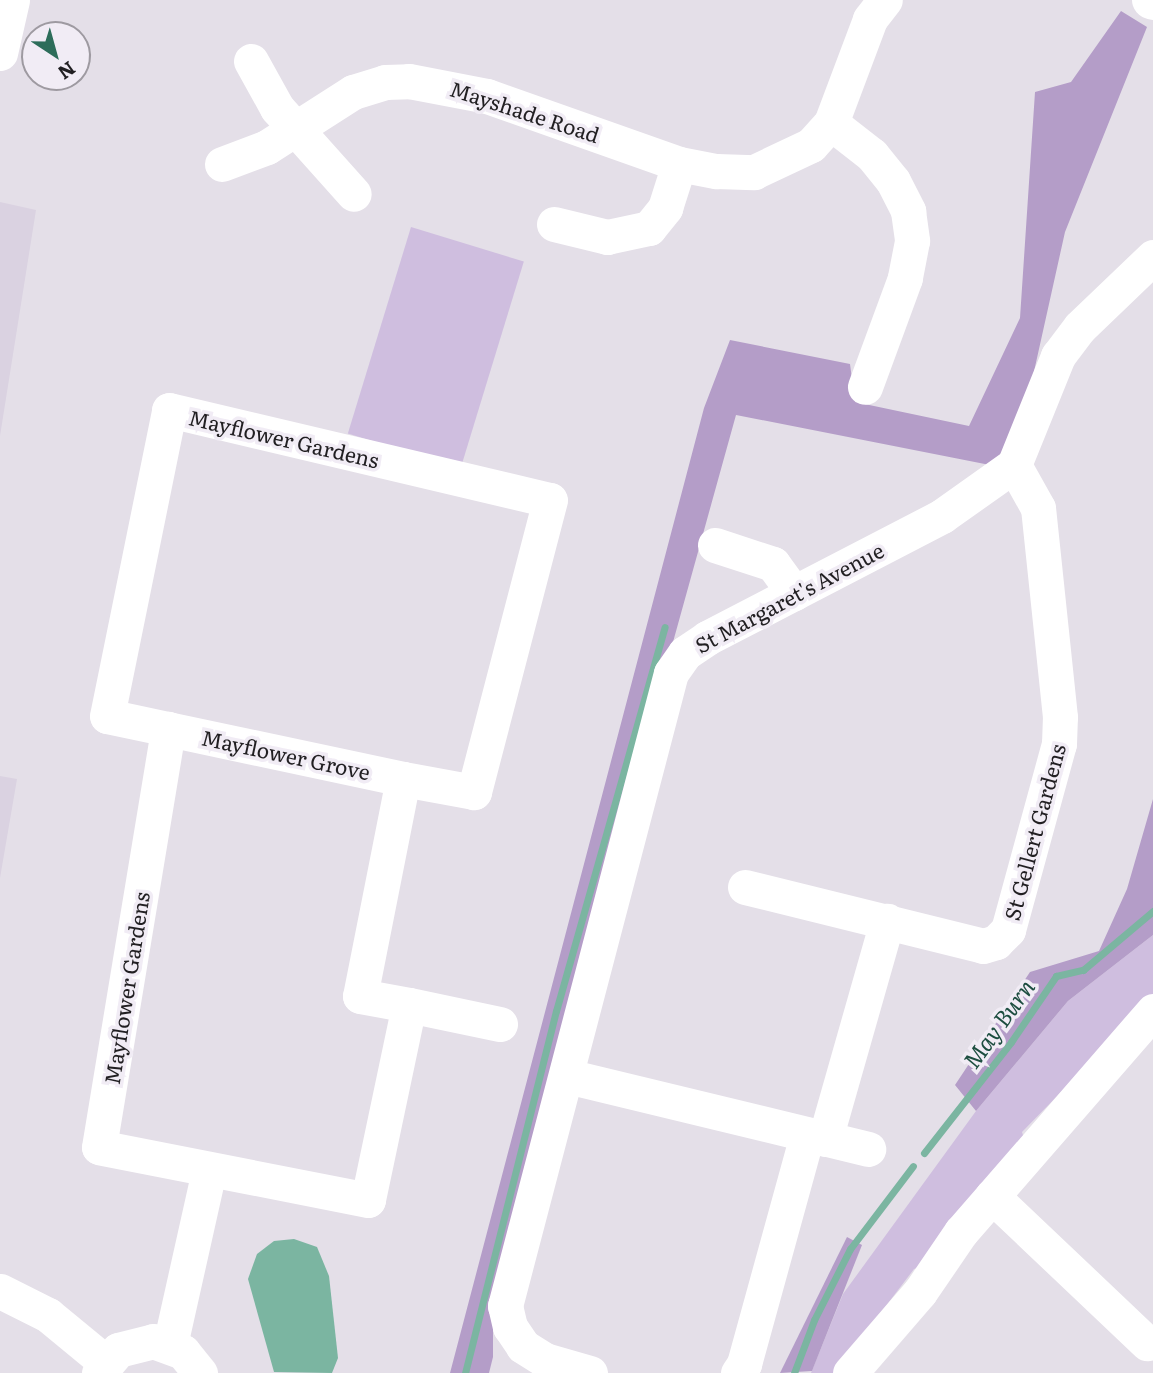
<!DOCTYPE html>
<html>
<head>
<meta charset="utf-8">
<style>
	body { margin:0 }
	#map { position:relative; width:1153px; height:1373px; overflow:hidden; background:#e4dfe8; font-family:Literata,serif }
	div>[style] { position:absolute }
	.built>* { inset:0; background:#dad2e1 }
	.green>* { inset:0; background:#cfbedf; transform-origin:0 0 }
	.forest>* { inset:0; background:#b49dc8 }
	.water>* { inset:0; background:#7bb5a1 }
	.stream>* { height:7px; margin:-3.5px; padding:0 3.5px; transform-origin:3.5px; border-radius:3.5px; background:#7bb5a1 }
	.minor>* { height:35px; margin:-17.5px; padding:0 17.5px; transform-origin:17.5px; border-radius:17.5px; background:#fff }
	.major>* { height:38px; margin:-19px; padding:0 19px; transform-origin:19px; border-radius:19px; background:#fff }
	span { translate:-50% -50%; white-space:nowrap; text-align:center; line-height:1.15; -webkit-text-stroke:7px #f1ecf5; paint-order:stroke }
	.street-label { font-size:21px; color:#211f22 }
	.water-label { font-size:23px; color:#1d4e40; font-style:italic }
	.north { position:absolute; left:21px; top:21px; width:70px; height:70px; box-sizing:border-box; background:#f1ecf5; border:2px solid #9e9aa1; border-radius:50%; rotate:144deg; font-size:19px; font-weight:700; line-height:28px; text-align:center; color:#211f22 }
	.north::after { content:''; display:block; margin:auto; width:24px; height:32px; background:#2d6d5a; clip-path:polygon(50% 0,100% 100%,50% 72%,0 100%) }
</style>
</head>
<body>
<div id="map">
	<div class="built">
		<div style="clip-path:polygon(0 202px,36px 210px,0 436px)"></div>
		<div style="clip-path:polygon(0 776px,17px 779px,0 878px)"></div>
	</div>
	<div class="green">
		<div style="left:411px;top:227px;width:118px;height:216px;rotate:17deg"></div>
		<div style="clip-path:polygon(1153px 935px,1153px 998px,1022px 1132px,1025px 1142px,925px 1265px,914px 1269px,835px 1373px,811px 1373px,843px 1294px,976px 1111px,1068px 1001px)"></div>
	</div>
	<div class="forest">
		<div style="clip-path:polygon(1121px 11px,1147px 27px,1065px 232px,1023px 421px,995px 466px,736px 415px,493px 1291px,493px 1357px,489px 1373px,450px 1373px,704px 408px,730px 340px,850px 364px,855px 402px,969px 426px,1020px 318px,1035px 92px,1071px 82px)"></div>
		<div style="clip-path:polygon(1153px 799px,1153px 935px,1068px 1001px,976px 1111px,955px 1085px,1030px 972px,1099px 951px,1127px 889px)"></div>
		<div style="clip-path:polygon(847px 1237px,862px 1245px,812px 1371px,780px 1373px)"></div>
	</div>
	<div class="water">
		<div style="clip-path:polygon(294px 1239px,317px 1247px,329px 1276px,338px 1358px,332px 1373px,274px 1372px,248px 1279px,257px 1254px,274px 1241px)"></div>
	</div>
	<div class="stream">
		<div style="left:924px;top:1153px;width:141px;rotate:-51.9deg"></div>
		<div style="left:1011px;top:1042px;width:80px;rotate:-55.7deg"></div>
		<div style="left:1056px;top:976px;width:28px;rotate:-13deg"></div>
		<div style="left:1083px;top:970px;width:92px;rotate:-40.1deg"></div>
		<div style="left:465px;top:1373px;width:373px;rotate:-75.9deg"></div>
		<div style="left:556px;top:1011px;width:399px;rotate:-74.2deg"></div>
		<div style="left:794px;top:1373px;width:57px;rotate:-69.3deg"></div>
		<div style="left:814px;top:1320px;width:80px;rotate:-63.1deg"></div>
		<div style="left:850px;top:1249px;width:104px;rotate:-52.8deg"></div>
	</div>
	<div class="minor">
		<div style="left:0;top:53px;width:54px;rotate:-77.2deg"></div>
		<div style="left:251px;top:61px;width:54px;rotate:61deg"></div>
		<div style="left:277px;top:108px;width:115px;rotate:48.2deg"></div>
		<div style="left:831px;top:123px;width:52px;rotate:38deg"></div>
		<div style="left:872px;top:155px;width:33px;rotate:51deg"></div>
		<div style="left:893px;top:181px;width:34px;rotate:63deg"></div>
		<div style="left:908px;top:211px;width:30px;rotate:82deg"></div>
		<div style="left:912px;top:241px;width:38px;rotate:101deg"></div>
		<div style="left:905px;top:278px;width:116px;rotate:110.2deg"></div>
		<div style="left:222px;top:164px;width:48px;rotate:-20.7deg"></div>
		<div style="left:267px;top:147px;width:102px;rotate:-32.6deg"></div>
		<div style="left:353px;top:92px;width:34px;rotate:-17deg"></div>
		<div style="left:385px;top:82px;width:24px;rotate:-2deg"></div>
		<div style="left:409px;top:81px;width:79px;rotate:10.9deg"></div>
		<div style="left:487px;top:96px;width:204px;rotate:19.5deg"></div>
		<div style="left:679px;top:164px;width:38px;rotate:11deg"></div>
		<div style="left:716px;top:171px;width:38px;rotate:2deg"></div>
		<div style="left:754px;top:172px;width:63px;rotate:-25.3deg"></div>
		<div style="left:811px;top:145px;width:30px;rotate:-48deg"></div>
		<div style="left:831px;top:123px;width:111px;rotate:-69.4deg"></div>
		<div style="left:870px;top:19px;width:24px;rotate:-52deg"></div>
		<div style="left:554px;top:224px;width:55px;rotate:13.8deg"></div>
		<div style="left:607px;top:237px;width:43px;rotate:-12.1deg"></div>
		<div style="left:649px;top:228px;width:26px;rotate:-51deg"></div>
		<div style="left:665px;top:208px;width:46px;rotate:-72.3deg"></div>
		<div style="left:169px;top:410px;width:391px;rotate:13.3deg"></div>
		<div style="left:550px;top:500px;width:302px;rotate:104.6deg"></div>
		<div style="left:474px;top:792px;width:72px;rotate:-169.6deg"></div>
		<div style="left:403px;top:779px;width:221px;rotate:101.2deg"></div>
		<div style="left:360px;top:996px;width:50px;rotate:10.4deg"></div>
		<div style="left:409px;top:1005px;width:199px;rotate:101.9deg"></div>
		<div style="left:368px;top:1200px;width:274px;rotate:-168.9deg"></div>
		<div style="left:99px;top:1147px;width:424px;rotate:-80.6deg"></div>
		<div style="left:168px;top:729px;width:62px;rotate:-168deg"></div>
		<div style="left:107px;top:716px;width:312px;rotate:-78.5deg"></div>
		<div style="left:715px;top:545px;width:61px;rotate:18.1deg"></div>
		<div style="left:773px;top:564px;width:36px;rotate:54deg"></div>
		<div style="left:168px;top:729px;width:240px;rotate:12deg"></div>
		<div style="left:745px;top:887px;width:245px;rotate:13.9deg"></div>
		<div style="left:983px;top:946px;width:14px;rotate:-17deg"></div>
		<div style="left:996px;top:942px;width:17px;rotate:-45deg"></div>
		<div style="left:1008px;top:930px;width:193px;rotate:-74.7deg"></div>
		<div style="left:1059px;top:744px;width:27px;rotate:-88deg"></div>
		<div style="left:1060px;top:717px;width:210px;rotate:-96deg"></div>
		<div style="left:1038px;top:508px;width:49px;rotate:-119.2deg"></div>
		<div style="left:409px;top:1005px;width:93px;rotate:11.8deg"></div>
		<div style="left:567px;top:1076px;width:310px;rotate:13.6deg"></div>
		<div style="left:825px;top:1139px;width:227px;rotate:-74.1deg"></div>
		<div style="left:992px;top:1196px;width:214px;rotate:43.5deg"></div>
		<div style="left:0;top:1291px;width:54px;rotate:26.6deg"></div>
		<div style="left:48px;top:1315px;width:74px;rotate:39.5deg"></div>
		<div style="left:170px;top:1345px;width:179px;rotate:-77.4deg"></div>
		<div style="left:99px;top:1373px;width:30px;rotate:-50deg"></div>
		<div style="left:118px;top:1350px;width:36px;rotate:-14deg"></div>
		<div style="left:153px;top:1341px;width:32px;rotate:20deg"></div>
		<div style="left:183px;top:1352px;width:27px;rotate:51deg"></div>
		<div style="left:590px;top:1373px;width:47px;rotate:-163.9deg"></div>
		<div style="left:545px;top:1360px;width:26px;rotate:-148deg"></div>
		<div style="left:523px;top:1346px;width:23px;rotate:-124deg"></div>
		<div style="left:510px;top:1327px;width:22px;rotate:-103deg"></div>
		<div style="left:505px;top:1306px;width:654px;rotate:-75.31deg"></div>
		<div style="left:671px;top:673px;width:24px;rotate:-55deg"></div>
		<div style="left:685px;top:653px;width:27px;rotate:-34deg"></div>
		<div style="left:707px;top:638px;width:265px;rotate:-27.4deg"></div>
		<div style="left:942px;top:516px;width:88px;rotate:-35.3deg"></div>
		<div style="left:1014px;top:465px;width:118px;rotate:-68deg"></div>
		<div style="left:1058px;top:356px;width:36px;rotate:-53deg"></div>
		<div style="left:1080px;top:327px;width:101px;rotate:-43.8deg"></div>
		<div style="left:738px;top:1373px;width:11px;rotate:-56deg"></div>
		<div style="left:744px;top:1364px;width:238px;rotate:-74.6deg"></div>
		<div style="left:850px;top:1373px;width:107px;rotate:-49.2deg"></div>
		<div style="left:920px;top:1292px;width:73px;rotate:-55.7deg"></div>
		<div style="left:961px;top:1232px;width:293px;rotate:-49deg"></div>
	</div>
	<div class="major">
		<div style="left:1151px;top:0;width:2px;rotate:27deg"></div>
	</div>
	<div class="street-label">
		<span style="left:525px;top:111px;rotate:18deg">Mayshade Road</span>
		<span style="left:284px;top:438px;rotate:13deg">Mayflower Gardens</span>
		<span style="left:789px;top:597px;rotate:-28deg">St Margaret's Avenue</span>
		<span style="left:286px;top:754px;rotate:12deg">Mayflower Grove</span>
		<span style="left:1034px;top:832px;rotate:-75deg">St Gellert Gardens</span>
		<span style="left:126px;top:988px;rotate:-81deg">Mayflower Gardens</span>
	</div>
	<div class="water-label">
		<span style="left:998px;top:1023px;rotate:-54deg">May Burn</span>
	</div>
	<div class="north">N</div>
</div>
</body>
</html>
